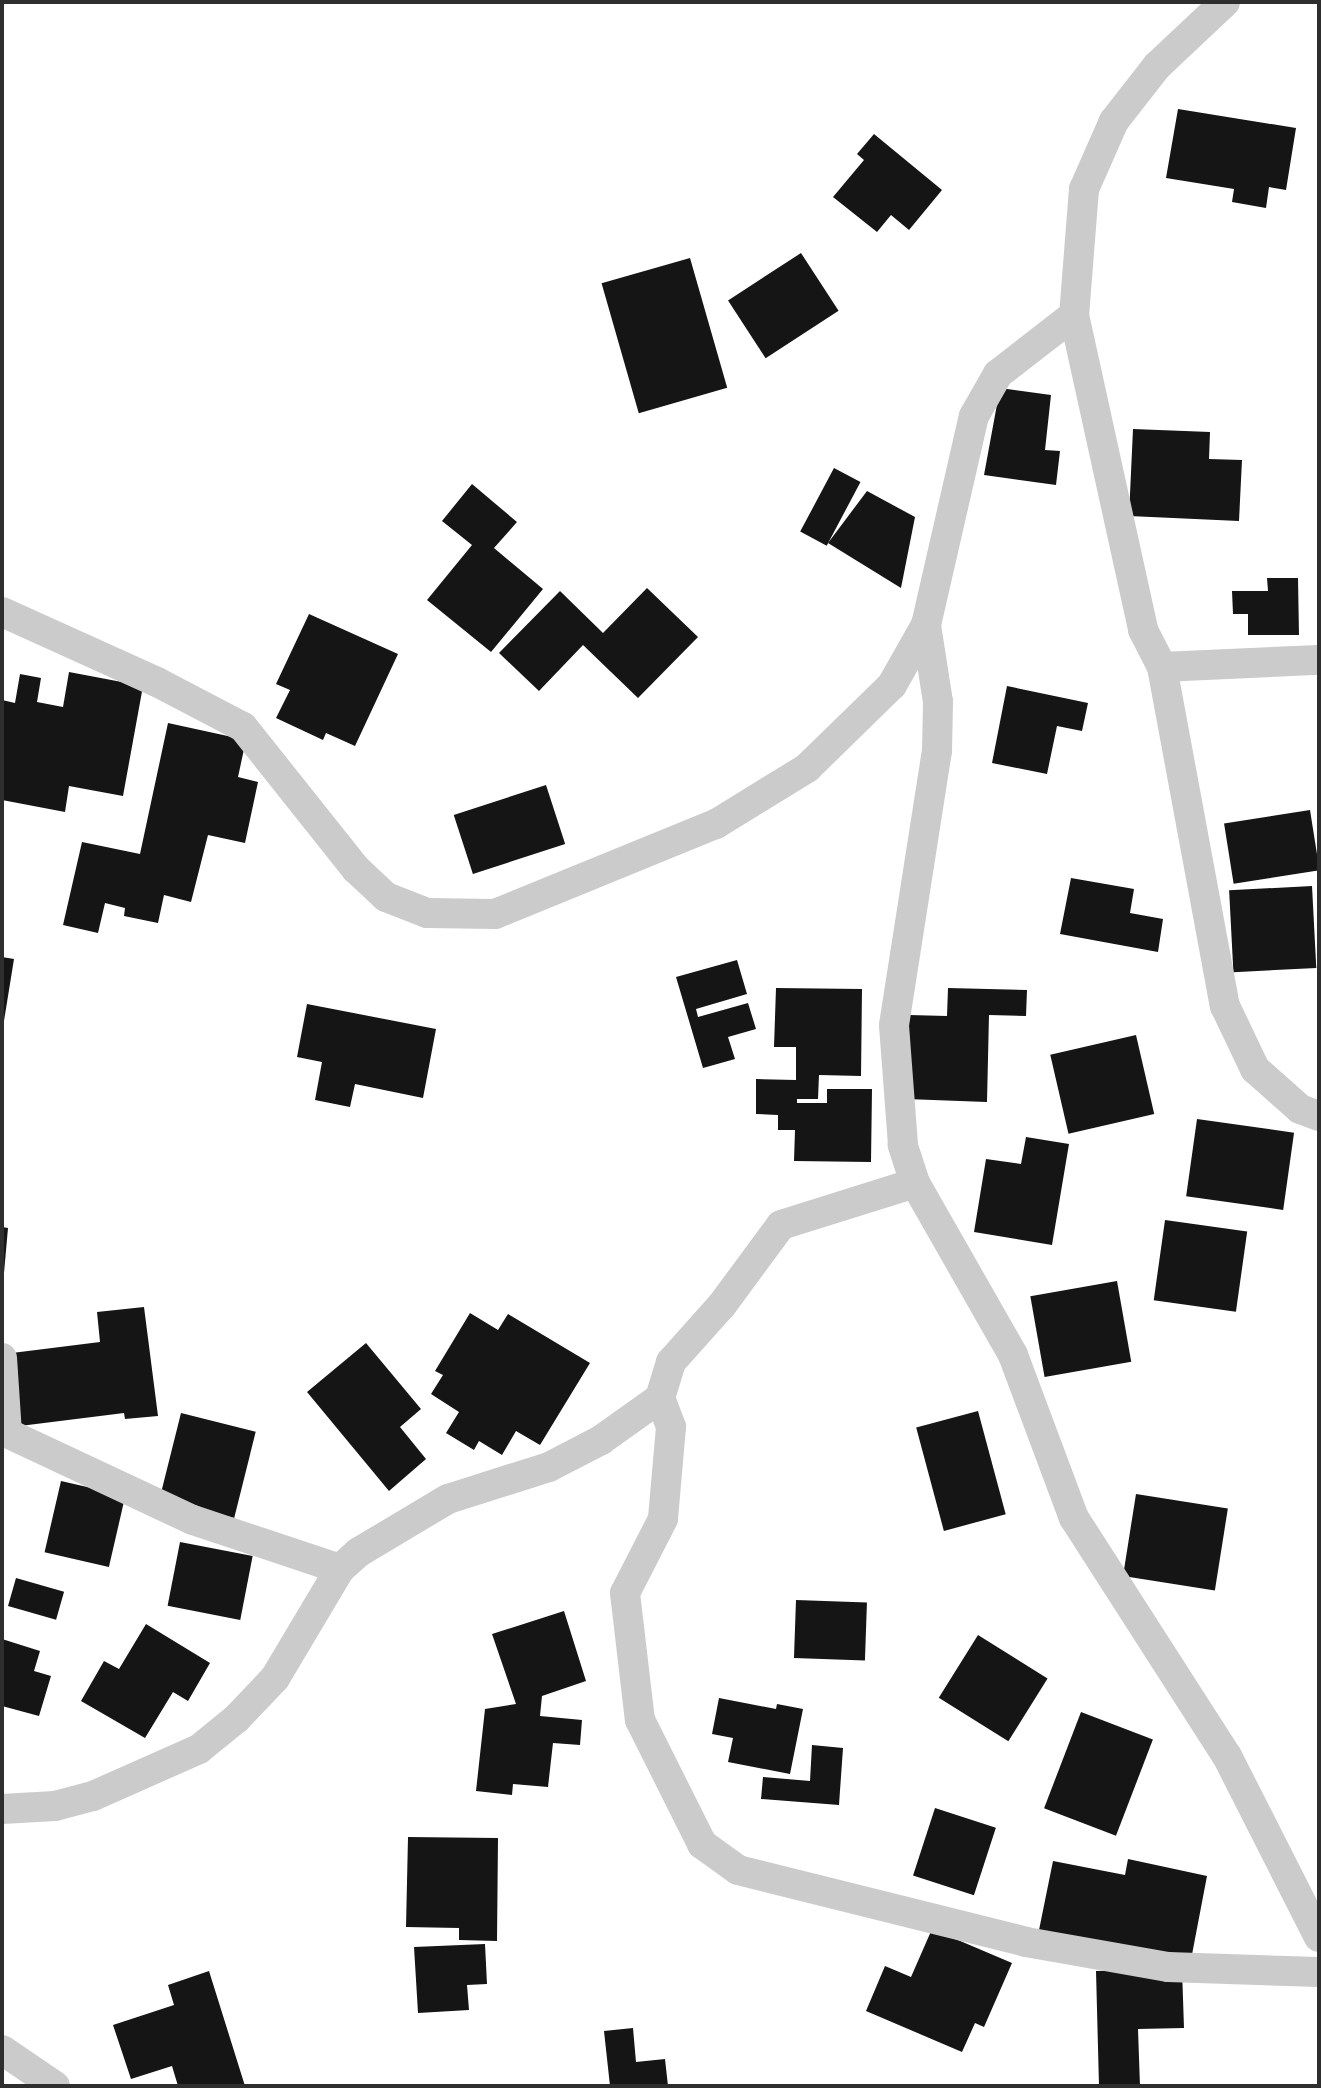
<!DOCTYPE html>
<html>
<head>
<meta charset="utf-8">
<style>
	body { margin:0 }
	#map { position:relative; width:1321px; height:2088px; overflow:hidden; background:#fff; font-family:"Space Grotesk",sans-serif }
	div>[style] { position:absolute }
	.building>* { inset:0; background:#151515; transform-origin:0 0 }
	.minor>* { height:30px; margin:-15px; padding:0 15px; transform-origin:15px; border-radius:15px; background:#cbcbcb }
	span { translate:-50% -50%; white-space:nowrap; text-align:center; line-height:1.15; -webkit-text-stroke:7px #fff; paint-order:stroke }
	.frame { position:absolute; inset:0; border:4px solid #2e2e2e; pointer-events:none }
</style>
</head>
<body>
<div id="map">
	<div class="building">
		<div style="clip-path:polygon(1178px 109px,1296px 128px,1286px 190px,1269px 187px,1266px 208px,1232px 202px,1234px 189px,1166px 178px)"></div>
		<div style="clip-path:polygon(874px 134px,942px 190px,909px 230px,891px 215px,877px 232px,833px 197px,864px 160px,857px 154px)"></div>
		<div style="left:801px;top:253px;width:69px;height:87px;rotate:57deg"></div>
		<div style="left:690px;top:258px;width:135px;height:92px;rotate:74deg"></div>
		<div style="clip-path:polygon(1000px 388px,1051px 395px,1045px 450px,1060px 451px,1056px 485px,984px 475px)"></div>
		<div style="clip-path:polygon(1133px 429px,1210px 432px,1209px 459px,1242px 460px,1239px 521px,1129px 516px)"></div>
		<div style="left:834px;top:468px;width:30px;height:72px;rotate:28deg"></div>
		<div style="clip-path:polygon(472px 484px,517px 522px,494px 548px,543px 589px,491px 652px,427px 600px,472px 545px,442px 521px)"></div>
		<div style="clip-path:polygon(867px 491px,915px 517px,901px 588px,828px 543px)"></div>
		<div style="clip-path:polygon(1267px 578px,1298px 578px,1299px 635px,1248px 635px,1248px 614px,1233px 614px,1232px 591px,1268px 591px)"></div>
		<div style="clip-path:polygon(647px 588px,698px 637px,638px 698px,583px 645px,539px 691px,499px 653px,560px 591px,603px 633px)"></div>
		<div style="clip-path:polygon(309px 614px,398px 654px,355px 746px,326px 733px,323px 740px,276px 718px,290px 690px,276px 684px)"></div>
		<div style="clip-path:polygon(69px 672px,143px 686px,123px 796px,69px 786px,65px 812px,2px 800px,2px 700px,15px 703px,20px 674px,41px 678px,37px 702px,63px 707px)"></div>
		<div style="clip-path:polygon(1007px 686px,1088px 703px,1082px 731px,1057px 726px,1047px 774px,992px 763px)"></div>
		<div style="clip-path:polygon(168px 723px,246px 740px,238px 777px,258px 782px,245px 843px,208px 835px,191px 902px,164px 895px,158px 923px,124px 916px,125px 908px,105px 903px,98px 933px,63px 925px,82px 842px,140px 854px)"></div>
		<div style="left:546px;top:785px;width:62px;height:97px;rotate:72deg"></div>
		<div style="left:1310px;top:810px;width:61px;height:87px;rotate:81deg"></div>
		<div style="clip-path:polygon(1071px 878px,1134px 889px,1130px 913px,1163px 919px,1158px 952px,1060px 934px)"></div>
		<div style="left:1312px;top:886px;width:82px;height:83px;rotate:87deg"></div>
		<div style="clip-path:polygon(2px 957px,14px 959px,3px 1027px,2px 1027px)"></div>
		<div style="clip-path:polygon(737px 960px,747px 994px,696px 1009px,698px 1017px,748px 1003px,756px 1029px,728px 1037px,735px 1059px,703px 1068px,676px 977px)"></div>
		<div style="clip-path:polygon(776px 988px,862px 989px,861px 1076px,819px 1075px,818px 1099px,797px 1099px,797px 1103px,827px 1103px,827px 1089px,872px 1089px,871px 1162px,794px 1161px,795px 1130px,778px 1130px,778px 1115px,756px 1114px,756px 1079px,796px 1080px,796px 1047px,774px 1047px)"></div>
		<div style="clip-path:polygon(948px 988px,1027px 990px,1026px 1016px,989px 1015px,987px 1102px,906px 1099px,909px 1015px,947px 1016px)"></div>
		<div style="clip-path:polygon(307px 1004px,436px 1029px,423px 1098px,355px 1084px,350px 1107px,315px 1100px,322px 1062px,297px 1057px)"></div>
		<div style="left:1136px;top:1035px;width:81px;height:88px;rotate:77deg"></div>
		<div style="left:1197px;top:1119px;width:98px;height:78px;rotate:8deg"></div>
		<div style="clip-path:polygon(1026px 1137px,1069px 1144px,1052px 1245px,974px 1232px,986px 1159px,1021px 1164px)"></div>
		<div style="left:1165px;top:1220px;width:83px;height:81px;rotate:8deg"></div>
		<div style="clip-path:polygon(2px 1227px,8px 1228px,4px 1273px,2px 1273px)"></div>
		<div style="left:1117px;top:1281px;width:82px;height:88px;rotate:80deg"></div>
		<div style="clip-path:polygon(144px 1307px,158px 1416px,125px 1419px,124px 1413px,20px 1426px,12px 1353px,100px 1342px,97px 1312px)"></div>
		<div style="clip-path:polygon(470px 1313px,498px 1330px,508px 1314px,590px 1363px,540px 1445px,516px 1431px,502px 1455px,479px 1441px,474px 1450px,446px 1433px,459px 1412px,431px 1394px,443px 1375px,435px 1371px)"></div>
		<div style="clip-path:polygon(366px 1343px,421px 1409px,400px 1427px,426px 1459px,389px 1491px,307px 1392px)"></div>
		<div style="left:978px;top:1411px;width:107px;height:64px;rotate:75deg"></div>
		<div style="left:181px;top:1413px;width:77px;height:89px;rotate:14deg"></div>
		<div style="left:61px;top:1481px;width:66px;height:73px;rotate:13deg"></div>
		<div style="left:1136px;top:1494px;width:93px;height:83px;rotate:9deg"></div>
		<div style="left:180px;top:1542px;width:74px;height:65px;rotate:11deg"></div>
		<div style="left:16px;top:1578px;width:50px;height:29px;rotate:16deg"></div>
		<div style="left:796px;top:1600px;width:71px;height:58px;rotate:2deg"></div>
		<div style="clip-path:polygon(564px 1611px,586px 1681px,542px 1696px,540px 1716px,582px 1720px,580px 1745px,553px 1743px,548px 1787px,513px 1784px,512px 1795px,476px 1791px,485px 1709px,516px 1704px,492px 1634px)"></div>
		<div style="clip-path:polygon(146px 1624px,210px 1663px,188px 1701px,173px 1692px,145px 1738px,81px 1701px,104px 1661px,119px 1669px)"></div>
		<div style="left:978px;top:1635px;width:82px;height:74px;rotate:32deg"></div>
		<div style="clip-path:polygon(2px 1639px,40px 1651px,34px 1671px,51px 1676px,39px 1716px,2px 1706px)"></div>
		<div style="clip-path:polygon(719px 1698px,776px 1709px,777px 1704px,803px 1709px,790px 1774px,728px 1762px,733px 1738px,712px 1734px)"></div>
		<div style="left:1081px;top:1712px;width:77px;height:103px;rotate:21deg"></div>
		<div style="clip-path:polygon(812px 1745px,843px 1748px,839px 1805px,761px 1799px,763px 1777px,810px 1781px)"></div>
		<div style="left:935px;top:1808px;width:64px;height:71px;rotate:18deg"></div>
		<div style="clip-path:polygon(408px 1837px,498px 1838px,497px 1941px,459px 1940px,459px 1928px,406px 1927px)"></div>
		<div style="clip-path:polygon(1128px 1859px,1207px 1876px,1190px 1965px,1038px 1935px,1053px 1861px,1125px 1875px)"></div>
		<div style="clip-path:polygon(932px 1929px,1012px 1963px,984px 2027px,975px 2023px,962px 2052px,866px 2011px,885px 1966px,911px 1977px)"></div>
		<div style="clip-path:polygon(485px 1944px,487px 1984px,467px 1985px,469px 2010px,418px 2013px,414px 1947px)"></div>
		<div style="clip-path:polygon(1182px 1969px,1184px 2028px,1138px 2029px,1140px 2086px,1099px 2086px,1096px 1971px)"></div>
		<div style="clip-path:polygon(209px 1971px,245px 2086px,178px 2086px,172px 2066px,131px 2079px,113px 2025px,174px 2005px,168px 1985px)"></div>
		<div style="clip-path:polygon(633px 2028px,636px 2062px,665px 2059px,668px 2086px,610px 2086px,604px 2031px)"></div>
	</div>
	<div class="minor">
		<div style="left:1225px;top:2px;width:93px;rotate:136.7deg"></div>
		<div style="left:1157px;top:66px;width:70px;rotate:128deg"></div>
		<div style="left:1114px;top:121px;width:74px;rotate:113.8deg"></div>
		<div style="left:1084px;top:189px;width:126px;rotate:94.5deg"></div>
		<div style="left:1074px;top:315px;width:322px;rotate:77.6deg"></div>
		<div style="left:1143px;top:630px;width:42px;rotate:62.8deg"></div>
		<div style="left:1162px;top:667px;width:345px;rotate:79.5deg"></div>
		<div style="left:1225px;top:1006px;width:70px;rotate:64.5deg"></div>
		<div style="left:1255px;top:1069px;width:60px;rotate:41.6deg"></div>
		<div style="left:1300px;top:1109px;width:20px;rotate:20deg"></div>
		<div style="left:2px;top:612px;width:170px;rotate:24.3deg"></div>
		<div style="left:157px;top:682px;width:97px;rotate:27.6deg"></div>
		<div style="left:243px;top:727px;width:181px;rotate:51.5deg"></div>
		<div style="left:356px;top:869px;width:41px;rotate:43deg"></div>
		<div style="left:386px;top:897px;width:44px;rotate:21.3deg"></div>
		<div style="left:427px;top:913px;width:68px;rotate:0.8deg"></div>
		<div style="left:495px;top:914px;width:239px;rotate:-22.2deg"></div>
		<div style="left:716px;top:824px;width:107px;rotate:-31.6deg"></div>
		<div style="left:807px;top:768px;width:119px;rotate:-44.3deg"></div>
		<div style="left:892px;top:685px;width:69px;rotate:-60.5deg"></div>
		<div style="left:926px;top:625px;width:214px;rotate:-77.1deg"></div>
		<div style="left:974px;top:416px;width:48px;rotate:-60.3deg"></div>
		<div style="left:998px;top:374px;width:96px;rotate:-37.8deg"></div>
		<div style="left:1162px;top:667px;width:157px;rotate:-2.6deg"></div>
		<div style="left:915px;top:1183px;width:198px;rotate:60.3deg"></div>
		<div style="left:1013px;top:1355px;width:174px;rotate:69.5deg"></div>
		<div style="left:1074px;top:1518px;width:283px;rotate:57.3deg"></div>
		<div style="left:1227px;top:1756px;width:203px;rotate:63.1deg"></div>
		<div style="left:2px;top:1358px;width:75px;rotate:86.2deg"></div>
		<div style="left:7px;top:1433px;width:205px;rotate:25.1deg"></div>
		<div style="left:193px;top:1520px;width:155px;rotate:18.4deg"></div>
		<div style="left:660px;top:1398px;width:31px;rotate:69deg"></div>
		<div style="left:671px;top:1427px;width:92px;rotate:95deg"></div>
		<div style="left:663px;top:1519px;width:83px;rotate:117.2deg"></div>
		<div style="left:625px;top:1593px;width:128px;rotate:83.3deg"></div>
		<div style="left:640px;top:1720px;width:139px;rotate:63.4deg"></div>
		<div style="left:702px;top:1844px;width:44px;rotate:35.8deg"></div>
		<div style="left:738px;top:1870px;width:297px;rotate:14deg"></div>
		<div style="left:1026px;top:1942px;width:144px;rotate:10deg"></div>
		<div style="left:1168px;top:1967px;width:151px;rotate:1.9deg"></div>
		<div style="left:2px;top:1809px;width:53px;rotate:-3.2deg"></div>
		<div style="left:55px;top:1806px;width:39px;rotate:-15deg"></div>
		<div style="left:93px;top:1796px;width:116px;rotate:-23.9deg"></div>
		<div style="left:199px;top:1749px;width:49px;rotate:-39.2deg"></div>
		<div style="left:237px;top:1718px;width:55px;rotate:-46.5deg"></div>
		<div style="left:275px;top:1678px;width:127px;rotate:-59.2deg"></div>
		<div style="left:340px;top:1569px;width:25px;rotate:-42deg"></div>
		<div style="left:359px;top:1552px;width:104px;rotate:-30.8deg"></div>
		<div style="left:448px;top:1499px;width:106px;rotate:-17.6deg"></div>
		<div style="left:549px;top:1467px;width:59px;rotate:-27.4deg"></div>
		<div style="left:601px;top:1440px;width:72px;rotate:-35.4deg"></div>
		<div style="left:660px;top:1398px;width:38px;rotate:-73deg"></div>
		<div style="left:671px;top:1362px;width:76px;rotate:-48.2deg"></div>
		<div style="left:722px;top:1305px;width:99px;rotate:-53.6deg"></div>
		<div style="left:781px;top:1225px;width:140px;rotate:-17.4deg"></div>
		<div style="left:915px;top:1183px;width:40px;rotate:-108deg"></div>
		<div style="left:903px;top:1145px;width:120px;rotate:-94.3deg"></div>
		<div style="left:894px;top:1025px;width:277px;rotate:-81.1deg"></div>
		<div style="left:937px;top:751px;width:49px;rotate:-88.8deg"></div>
		<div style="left:938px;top:702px;width:78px;rotate:-98.9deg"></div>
		<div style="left:2px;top:2050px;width:64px;rotate:34.2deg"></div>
	</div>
	<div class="frame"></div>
</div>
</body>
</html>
